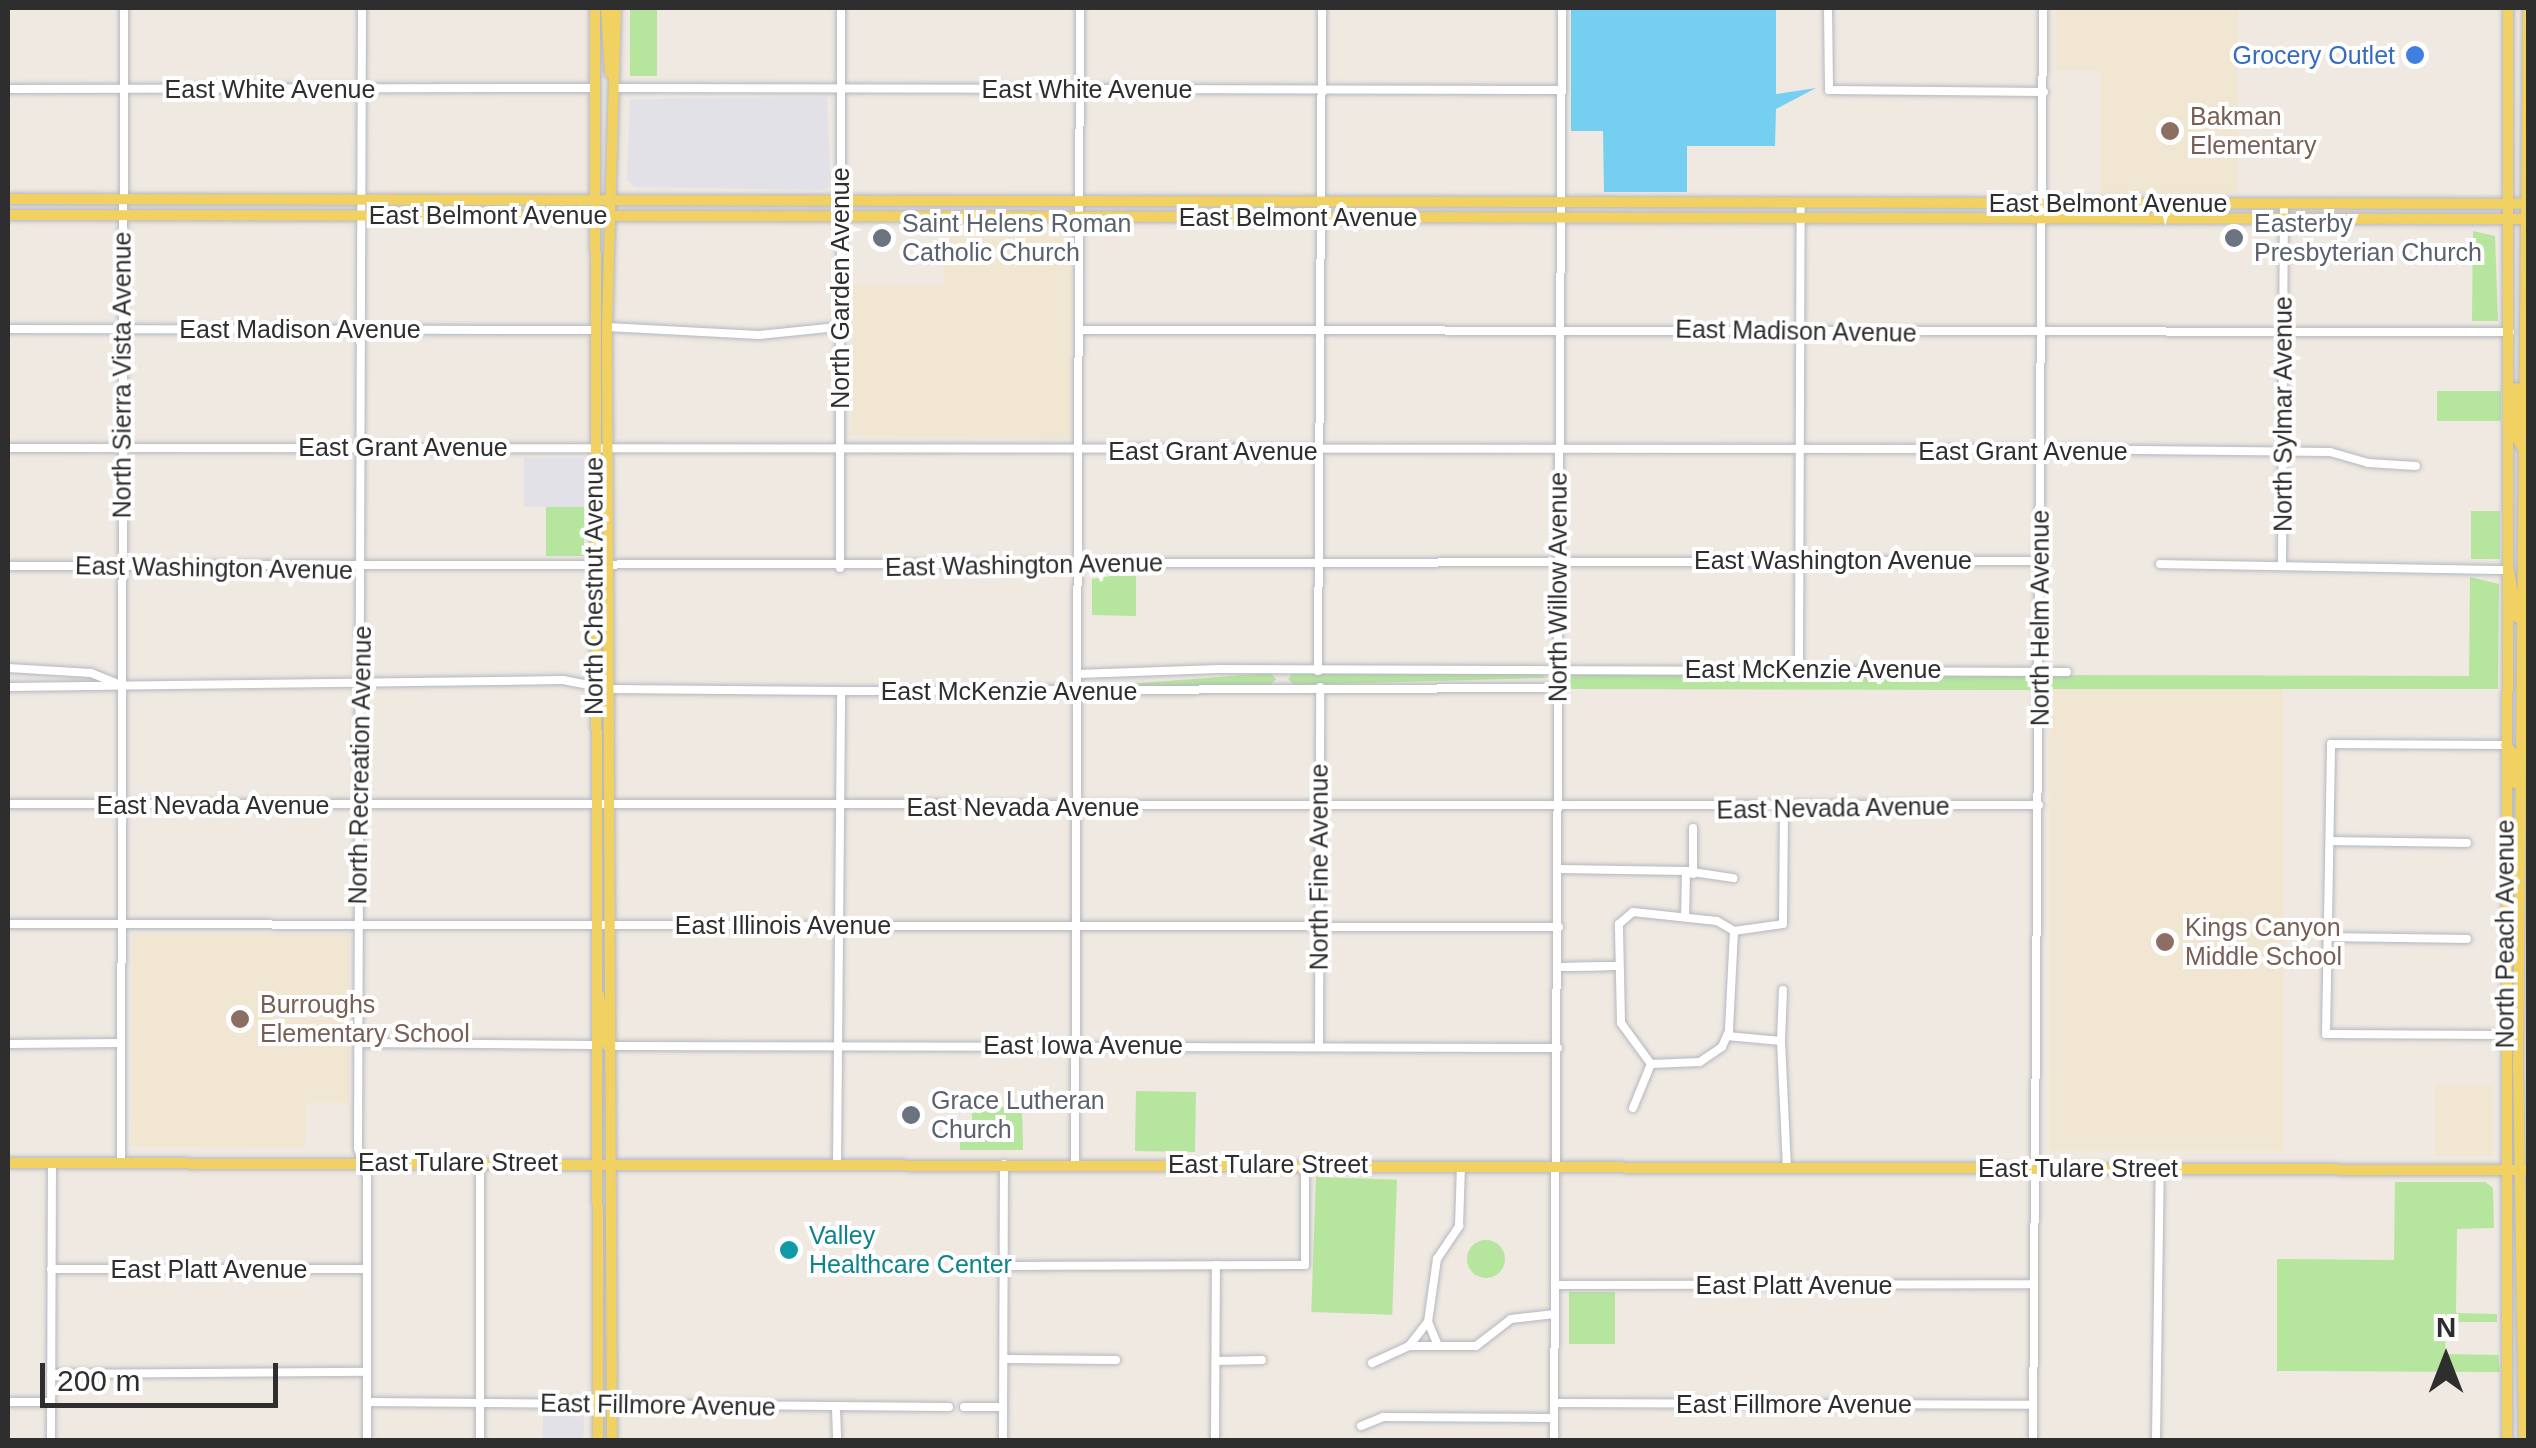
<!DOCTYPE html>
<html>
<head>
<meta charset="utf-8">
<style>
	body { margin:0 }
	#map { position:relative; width:2536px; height:1448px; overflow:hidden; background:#efe9e1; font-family:Arial,sans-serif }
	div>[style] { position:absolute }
	.industrial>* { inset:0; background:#e3e1e8; transform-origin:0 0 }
	.education>* { inset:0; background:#f0e6d1; transform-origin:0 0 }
	.green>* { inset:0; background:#b6e59e; transform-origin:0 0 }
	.round { border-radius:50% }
	.water>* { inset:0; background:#75cff0 }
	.roads { filter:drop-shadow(0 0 2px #b4b7c1) drop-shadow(0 0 2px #b4b7c1) }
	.minor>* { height:8px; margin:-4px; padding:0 4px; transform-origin:4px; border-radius:4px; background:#fff }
	.major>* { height:10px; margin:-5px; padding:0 5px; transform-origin:5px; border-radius:5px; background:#f2d163 }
	.dots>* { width:28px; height:28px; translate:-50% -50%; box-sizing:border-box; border:5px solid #fff; border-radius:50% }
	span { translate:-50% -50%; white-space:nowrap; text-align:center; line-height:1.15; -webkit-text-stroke:8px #fff; paint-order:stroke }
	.shop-label { font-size:25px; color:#366cbe }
	.right { translate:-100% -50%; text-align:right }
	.street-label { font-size:25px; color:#2e2e2e }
	.education-label { font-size:25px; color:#785e54 }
	.left { translate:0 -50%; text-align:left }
	.worship-label { font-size:25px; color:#5b616d }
	.culture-label { font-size:25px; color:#0d838f }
	.frame { position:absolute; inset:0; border:10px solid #2e2e2e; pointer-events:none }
	.north { position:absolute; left:2396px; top:1308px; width:100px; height:100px; -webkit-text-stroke:8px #fff; paint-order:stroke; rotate:0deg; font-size:28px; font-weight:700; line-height:40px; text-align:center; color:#2e2e2e }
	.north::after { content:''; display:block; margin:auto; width:35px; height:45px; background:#2e2e2e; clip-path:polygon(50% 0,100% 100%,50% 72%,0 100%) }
	.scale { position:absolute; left:40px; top:1363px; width:238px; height:45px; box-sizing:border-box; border:5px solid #2e2e2e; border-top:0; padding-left:12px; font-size:30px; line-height:35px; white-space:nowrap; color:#2e2e2e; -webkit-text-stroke:8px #fff; paint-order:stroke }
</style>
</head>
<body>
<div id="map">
	<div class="industrial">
		<div style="clip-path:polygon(827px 97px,831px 186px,825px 190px,634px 187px,627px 180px,630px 99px)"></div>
		<div style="left:524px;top:458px;width:60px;height:49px"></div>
		<div style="left:543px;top:1413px;width:41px;height:27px;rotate:1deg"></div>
	</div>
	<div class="education">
		<div style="clip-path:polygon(2056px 8px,2238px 8px,2238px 193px,2101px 193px,2101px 71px,2056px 70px)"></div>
		<div style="clip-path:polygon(945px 227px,1072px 228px,1071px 438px,851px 436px,853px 285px,944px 285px)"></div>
		<div style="left:2049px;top:689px;width:234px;height:462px"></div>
		<div style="clip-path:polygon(132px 934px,349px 934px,349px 1103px,306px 1103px,305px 1148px,131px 1146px)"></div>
		<div style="left:2435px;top:1085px;width:58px;height:71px"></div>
	</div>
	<div class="green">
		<div style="left:630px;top:8px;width:27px;height:68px"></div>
		<div style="clip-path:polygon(2473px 231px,2495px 236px,2498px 321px,2472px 321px)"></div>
		<div style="left:2437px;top:391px;width:64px;height:30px"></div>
		<div style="left:546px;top:507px;width:38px;height:49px"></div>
		<div style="left:2471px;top:511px;width:29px;height:48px"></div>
		<div style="clip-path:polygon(1136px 572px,1136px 616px,1092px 615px,1092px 579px)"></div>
		<div style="clip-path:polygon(2470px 577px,2499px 584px,2498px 689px,2049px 689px,2049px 675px,2469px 676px)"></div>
		<div style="clip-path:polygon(1270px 673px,1276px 679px,1270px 686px,1090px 687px)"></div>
		<div style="clip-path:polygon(1293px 673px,1542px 674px,1546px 678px,1294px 685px,1288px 679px)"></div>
		<div style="clip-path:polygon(1569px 673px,2028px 674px,2033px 683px,2032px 690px,1572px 689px,1565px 683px)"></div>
		<div style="left:1136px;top:1091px;width:60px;height:60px;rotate:1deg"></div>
		<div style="clip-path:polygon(972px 1107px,1022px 1107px,1023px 1150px,960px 1150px,960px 1127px,972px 1126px)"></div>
		<div style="left:1316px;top:1177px;width:81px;height:135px;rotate:2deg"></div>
		<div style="clip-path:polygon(2395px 1182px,2485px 1182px,2493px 1188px,2494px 1228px,2457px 1229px,2456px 1313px,2497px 1314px,2497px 1322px,2446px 1322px,2445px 1354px,2498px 1355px,2500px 1372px,2277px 1371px,2277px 1259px,2394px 1260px)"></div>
		<div class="round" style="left:1467px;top:1240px;width:38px;height:38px"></div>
		<div style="left:1615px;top:1292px;width:52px;height:46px;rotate:90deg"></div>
	</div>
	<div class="water">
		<div style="clip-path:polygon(1571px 8px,1776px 8px,1776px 94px,1816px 88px,1776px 109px,1775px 146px,1687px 146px,1687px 192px,1604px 192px,1603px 131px,1571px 131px)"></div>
	</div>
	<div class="roads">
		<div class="minor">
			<div style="left:362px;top:8px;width:1140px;rotate:90.2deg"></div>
			<div style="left:358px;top:1148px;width:30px;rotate:73deg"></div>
			<div style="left:367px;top:1177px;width:263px;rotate:90deg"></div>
			<div style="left:1828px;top:8px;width:82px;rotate:89.3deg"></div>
			<div style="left:1829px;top:90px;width:215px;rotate:0.5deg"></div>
			<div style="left:614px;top:88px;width:947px;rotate:0.12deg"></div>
			<div style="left:8px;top:89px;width:585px;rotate:-0.1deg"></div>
			<div style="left:607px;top:327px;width:152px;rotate:3deg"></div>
			<div style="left:759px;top:335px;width:79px;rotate:-5.8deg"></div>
			<div style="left:8px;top:329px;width:584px;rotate:0.1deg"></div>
			<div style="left:1082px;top:330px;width:1428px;rotate:0.08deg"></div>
			<div style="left:8px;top:448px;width:2027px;rotate:0.03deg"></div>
			<div style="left:2035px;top:449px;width:295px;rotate:0.6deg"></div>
			<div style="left:2330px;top:452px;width:40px;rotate:16deg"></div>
			<div style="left:2368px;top:463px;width:48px;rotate:3.6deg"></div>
			<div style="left:2160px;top:564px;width:348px;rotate:1deg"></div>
			<div style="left:2282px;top:565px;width:362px;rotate:-89.7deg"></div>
			<div style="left:8px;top:566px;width:2032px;rotate:-0.14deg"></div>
			<div style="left:840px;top:568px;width:560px;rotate:-89.9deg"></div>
			<div style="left:8px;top:668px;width:83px;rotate:3.4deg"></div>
			<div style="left:91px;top:673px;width:32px;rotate:22deg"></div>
			<div style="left:1799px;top:669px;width:467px;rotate:-89.8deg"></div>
			<div style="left:1318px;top:671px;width:663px;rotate:-89.65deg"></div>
			<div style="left:1078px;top:674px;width:140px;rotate:-2deg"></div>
			<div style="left:1218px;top:669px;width:849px;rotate:0.2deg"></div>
			<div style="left:8px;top:687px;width:555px;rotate:-0.72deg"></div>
			<div style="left:563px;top:680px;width:47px;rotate:11.1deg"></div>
			<div style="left:609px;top:689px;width:232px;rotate:0.5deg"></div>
			<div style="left:841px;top:691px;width:717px;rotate:-0.24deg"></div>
			<div style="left:8px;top:804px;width:2031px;rotate:0.03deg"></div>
			<div style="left:1693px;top:828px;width:46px;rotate:90deg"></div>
			<div style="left:2330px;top:841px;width:137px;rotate:0.8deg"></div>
			<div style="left:1559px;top:869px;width:127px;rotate:0.9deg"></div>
			<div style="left:1686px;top:871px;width:46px;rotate:91.2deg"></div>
			<div style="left:1686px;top:871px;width:48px;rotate:8.5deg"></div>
			<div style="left:1633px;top:912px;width:84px;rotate:6.1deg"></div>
			<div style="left:1717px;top:921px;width:20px;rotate:30deg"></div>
			<div style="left:1734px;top:931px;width:100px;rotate:92.9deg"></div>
			<div style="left:1729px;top:1031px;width:17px;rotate:114deg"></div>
			<div style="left:1722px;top:1047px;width:27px;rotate:146deg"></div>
			<div style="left:1700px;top:1062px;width:49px;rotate:177.7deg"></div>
			<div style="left:1651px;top:1064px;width:51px;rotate:-126.2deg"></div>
			<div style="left:1621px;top:1023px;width:99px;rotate:-91.2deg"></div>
			<div style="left:1619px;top:924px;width:18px;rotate:-41deg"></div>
			<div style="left:8px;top:924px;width:1551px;rotate:0.11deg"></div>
			<div style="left:1734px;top:931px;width:49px;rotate:-8.1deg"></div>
			<div style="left:1783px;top:924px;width:115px;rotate:-89.5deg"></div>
			<div style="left:2328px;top:937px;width:139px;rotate:0.8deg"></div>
			<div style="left:1559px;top:967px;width:56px;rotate:-1deg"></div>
			<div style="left:1565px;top:967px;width:50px;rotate:-1.1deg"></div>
			<div style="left:2503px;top:1035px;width:177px;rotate:-179.7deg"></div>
			<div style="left:2326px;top:1034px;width:290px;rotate:-89deg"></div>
			<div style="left:2331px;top:744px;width:175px;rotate:0.3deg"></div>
			<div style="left:1727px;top:1036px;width:54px;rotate:5.3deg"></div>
			<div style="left:1781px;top:1041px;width:126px;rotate:87.3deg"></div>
			<div style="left:1781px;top:1041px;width:51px;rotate:-87.8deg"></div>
			<div style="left:359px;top:1043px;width:235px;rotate:0.5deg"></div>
			<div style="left:8px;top:1044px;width:113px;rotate:-0.5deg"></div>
			<div style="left:608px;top:1046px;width:950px;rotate:0.12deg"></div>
			<div style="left:1319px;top:1046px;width:359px;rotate:-89.8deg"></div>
			<div style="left:1633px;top:1108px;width:48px;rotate:-67.8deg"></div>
			<div style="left:121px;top:1162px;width:1154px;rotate:-89.85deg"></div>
			<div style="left:837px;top:1163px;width:472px;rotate:-89.5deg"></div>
			<div style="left:1075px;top:1164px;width:1156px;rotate:-89.75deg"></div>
			<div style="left:1005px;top:1266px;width:300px;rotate:-0.2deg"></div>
			<div style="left:1305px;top:1265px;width:101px;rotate:-90deg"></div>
			<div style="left:51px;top:1269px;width:316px"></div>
			<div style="left:1555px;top:1285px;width:477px;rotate:-0.1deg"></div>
			<div style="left:1428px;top:1322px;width:64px;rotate:-81.9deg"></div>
			<div style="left:1437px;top:1259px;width:40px;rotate:-56deg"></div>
			<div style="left:1459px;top:1226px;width:60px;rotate:-88.1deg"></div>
			<div style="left:1409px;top:1346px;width:31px;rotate:-52deg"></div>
			<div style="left:1428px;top:1322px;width:26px;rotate:67deg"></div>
			<div style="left:1004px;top:1359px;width:112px;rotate:0.5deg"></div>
			<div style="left:1216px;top:1361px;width:46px;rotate:-1.2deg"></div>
			<div style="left:1372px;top:1363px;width:41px;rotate:-24.7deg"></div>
			<div style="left:1409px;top:1346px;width:67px"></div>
			<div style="left:1476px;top:1346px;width:44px;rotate:-37.6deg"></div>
			<div style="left:1511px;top:1319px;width:44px;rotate:-6.5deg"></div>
			<div style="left:51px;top:1374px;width:316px;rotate:-0.4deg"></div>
			<div style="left:8px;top:1402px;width:42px"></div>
			<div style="left:367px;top:1402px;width:582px;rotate:0.49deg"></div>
			<div style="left:1554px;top:1403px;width:479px;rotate:0.2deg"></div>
			<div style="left:964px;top:1407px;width:39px"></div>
			<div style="left:836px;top:1408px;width:32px;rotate:88deg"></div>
			<div style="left:1361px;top:1426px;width:24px;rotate:-22deg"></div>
			<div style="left:1383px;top:1417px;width:171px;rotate:0.3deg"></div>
			<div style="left:51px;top:1440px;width:277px;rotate:-89.8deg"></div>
			<div style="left:480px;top:1440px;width:277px;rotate:-90deg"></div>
			<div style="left:1003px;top:1440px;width:276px;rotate:-89.8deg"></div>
			<div style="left:1215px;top:1440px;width:175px;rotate:-89.7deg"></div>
			<div style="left:1554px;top:1440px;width:1432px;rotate:-89.68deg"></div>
			<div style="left:2033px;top:1440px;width:1432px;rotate:-89.6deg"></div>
			<div style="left:2156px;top:1440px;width:272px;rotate:-89.2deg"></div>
		</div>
		<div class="major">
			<div style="left:595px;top:8px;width:1432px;rotate:89.88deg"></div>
			<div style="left:606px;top:8px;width:65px;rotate:86.5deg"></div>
			<div style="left:8px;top:199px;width:2520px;rotate:0.11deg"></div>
			<div style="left:8px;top:215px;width:2520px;rotate:0.09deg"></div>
			<div style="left:2516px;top:388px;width:49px;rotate:90deg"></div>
			<div style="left:2516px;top:437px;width:16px;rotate:60deg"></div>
			<div style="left:2509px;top:571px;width:47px;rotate:80.1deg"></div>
			<div style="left:2506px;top:745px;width:11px;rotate:52deg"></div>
			<div style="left:2513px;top:754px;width:29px;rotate:88deg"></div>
			<div style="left:599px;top:995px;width:51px;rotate:80.9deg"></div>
			<div style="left:8px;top:1163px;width:2520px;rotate:0.16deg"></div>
			<div style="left:612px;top:1440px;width:1113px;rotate:-90.26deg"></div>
			<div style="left:607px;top:327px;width:319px;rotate:-88.4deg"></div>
			<div style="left:2507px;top:1440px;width:1432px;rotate:-89.96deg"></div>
			<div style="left:2524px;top:1440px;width:368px;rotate:-90.9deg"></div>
			<div style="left:2518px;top:1072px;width:1064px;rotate:-89.46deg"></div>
		</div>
	</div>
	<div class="dots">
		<div style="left:2415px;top:55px;background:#3f7fe0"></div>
		<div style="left:2170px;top:131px;background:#8d6e63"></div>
		<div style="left:882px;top:238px;background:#6b7280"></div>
		<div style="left:2234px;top:238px;background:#6b7280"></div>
		<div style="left:2165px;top:942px;background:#8d6e63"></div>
		<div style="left:240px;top:1019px;background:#8d6e63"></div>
		<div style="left:911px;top:1115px;background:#6b7280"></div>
		<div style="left:789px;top:1250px;background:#0f9aa8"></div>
	</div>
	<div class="shop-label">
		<span class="right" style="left:2395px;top:55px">Grocery Outlet</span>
	</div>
	<div class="street-label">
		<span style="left:270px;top:89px">East White Avenue</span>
		<span style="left:1087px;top:89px">East White Avenue</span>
		<span style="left:2108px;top:203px">East Belmont Avenue</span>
		<span style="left:488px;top:215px">East Belmont Avenue</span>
		<span style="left:1298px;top:217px">East Belmont Avenue</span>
		<span style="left:840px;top:288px;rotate:-90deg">North Garden Avenue</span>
		<span style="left:300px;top:329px">East Madison Avenue</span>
		<span style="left:1796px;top:331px;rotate:1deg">East Madison Avenue</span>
		<span style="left:122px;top:375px;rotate:-90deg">North Sierra Vista Avenue</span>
		<span style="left:2283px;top:414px;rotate:-90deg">North Sylmar Avenue</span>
		<span style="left:403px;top:447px">East Grant Avenue</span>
		<span style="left:1213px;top:451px">East Grant Avenue</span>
		<span style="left:2023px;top:451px">East Grant Avenue</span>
		<span style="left:1833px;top:560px">East Washington Avenue</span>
		<span style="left:1024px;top:565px;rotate:-1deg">East Washington Avenue</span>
		<span style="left:214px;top:568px;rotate:1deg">East Washington Avenue</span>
		<span style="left:594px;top:586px;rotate:-90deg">North Chestnut Avenue</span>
		<span style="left:1558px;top:587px;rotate:-90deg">North Willow Avenue</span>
		<span style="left:2040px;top:618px;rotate:-90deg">North Helm Avenue</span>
		<span style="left:1813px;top:669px">East McKenzie Avenue</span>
		<span style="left:1009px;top:691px">East McKenzie Avenue</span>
		<span style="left:360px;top:765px;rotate:-89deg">North Recreation Avenue</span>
		<span style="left:213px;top:805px">East Nevada Avenue</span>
		<span style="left:1023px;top:807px">East Nevada Avenue</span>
		<span style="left:1833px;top:808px;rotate:-1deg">East Nevada Avenue</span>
		<span style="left:1319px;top:867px;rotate:-90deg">North Fine Avenue</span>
		<span style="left:783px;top:925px">East Illinois Avenue</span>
		<span style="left:2505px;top:934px;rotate:-90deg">North Peach Avenue</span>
		<span style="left:1083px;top:1045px">East Iowa Avenue</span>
		<span style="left:458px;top:1162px">East Tulare Street</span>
		<span style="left:1268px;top:1164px">East Tulare Street</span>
		<span style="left:2078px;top:1168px">East Tulare Street</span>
		<span style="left:209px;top:1269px">East Platt Avenue</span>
		<span style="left:1794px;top:1285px">East Platt Avenue</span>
		<span style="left:1794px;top:1404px">East Fillmore Avenue</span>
		<span style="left:658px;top:1405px;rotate:1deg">East Fillmore Avenue</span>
	</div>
	<div class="education-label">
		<span class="left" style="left:2190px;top:131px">Bakman<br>Elementary</span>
		<span class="left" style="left:2185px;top:942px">Kings Canyon<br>Middle School</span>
		<span class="left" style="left:260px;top:1019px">Burroughs<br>Elementary School</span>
	</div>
	<div class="worship-label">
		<span class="left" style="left:902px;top:238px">Saint Helens Roman<br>Catholic Church</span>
		<span class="left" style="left:2254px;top:238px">Easterby<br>Presbyterian Church</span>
		<span class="left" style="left:931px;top:1115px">Grace Lutheran<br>Church</span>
	</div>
	<div class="culture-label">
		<span class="left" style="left:809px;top:1250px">Valley<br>Healthcare Center</span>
	</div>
	<div class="frame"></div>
	<div class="north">N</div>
	<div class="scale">200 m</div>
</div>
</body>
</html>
